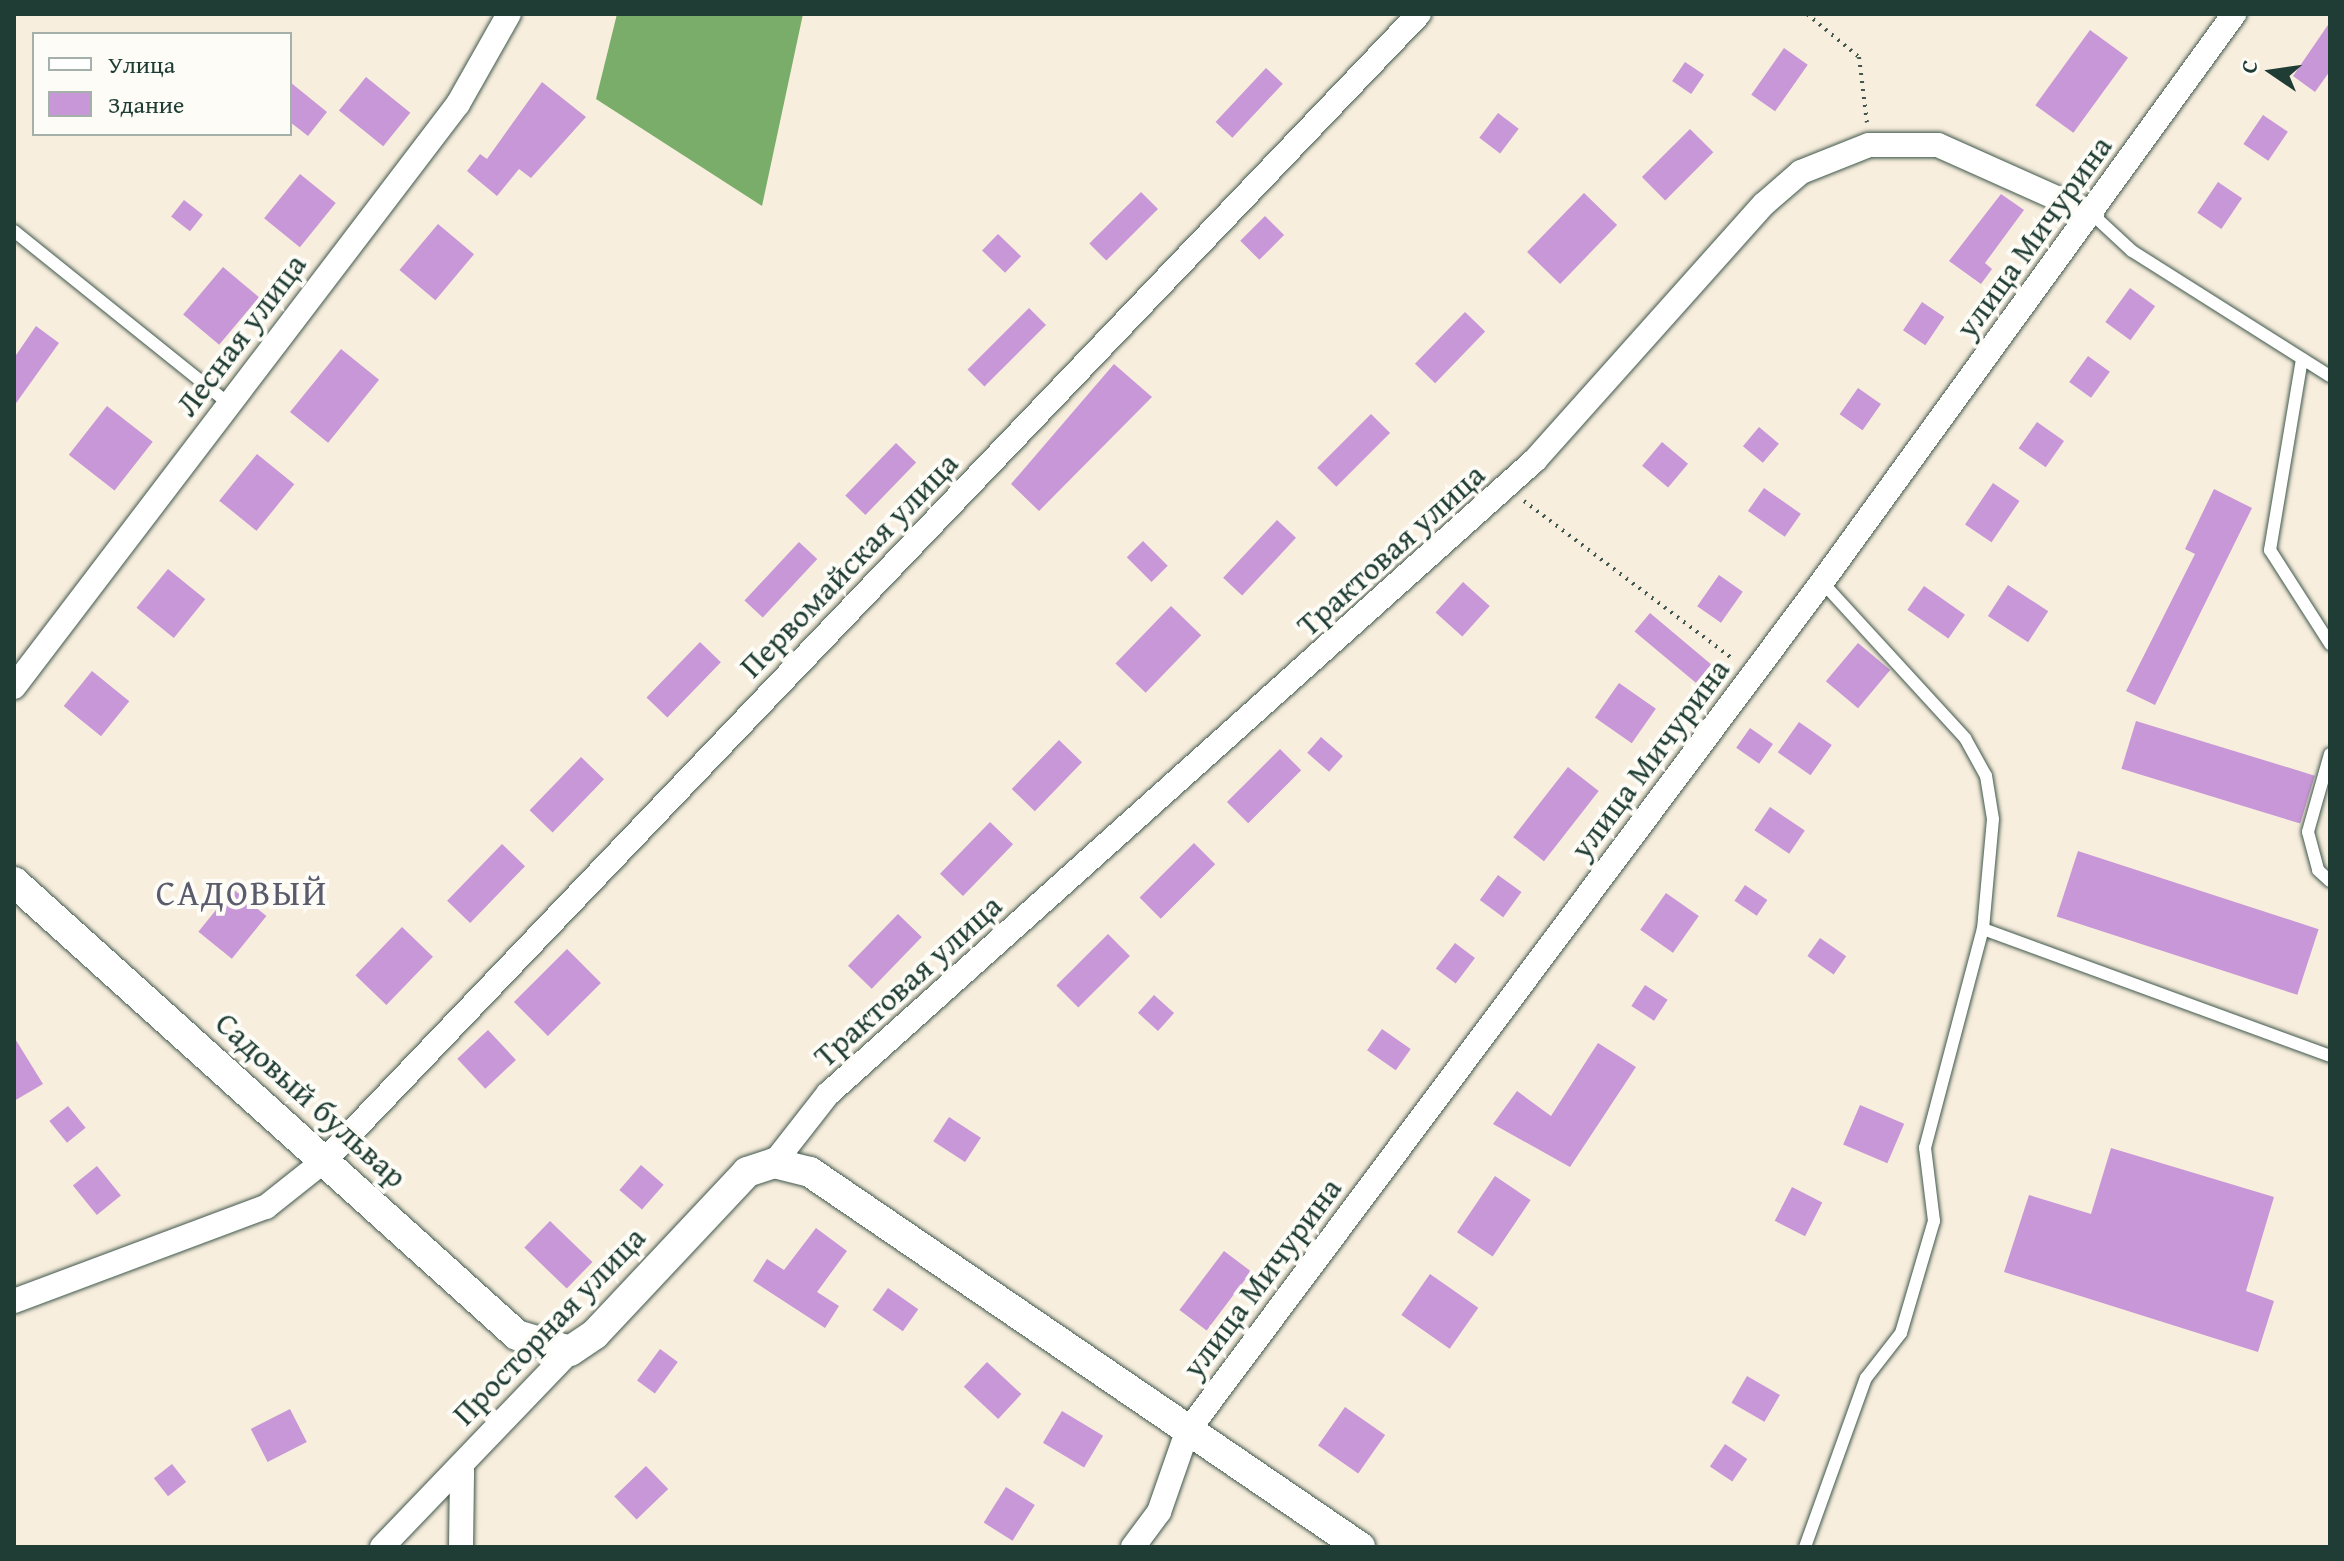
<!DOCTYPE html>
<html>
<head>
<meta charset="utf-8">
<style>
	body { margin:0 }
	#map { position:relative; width:2344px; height:1561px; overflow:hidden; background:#f8eedd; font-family:"Gentium Book Plus",serif }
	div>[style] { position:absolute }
	.forest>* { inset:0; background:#79ad69 }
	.building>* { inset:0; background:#c897d7; transform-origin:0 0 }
	.path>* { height:4px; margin-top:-2px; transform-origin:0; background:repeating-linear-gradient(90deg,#40584d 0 2px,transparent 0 8px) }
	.roads { filter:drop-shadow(0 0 2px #40584d) drop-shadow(0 0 2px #40584d) }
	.service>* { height:12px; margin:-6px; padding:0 6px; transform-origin:6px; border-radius:6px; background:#fff }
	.minor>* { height:24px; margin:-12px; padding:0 12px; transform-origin:12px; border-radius:12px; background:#fff }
	.tertiary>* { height:30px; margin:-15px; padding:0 15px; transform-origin:15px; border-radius:15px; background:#fff }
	span { translate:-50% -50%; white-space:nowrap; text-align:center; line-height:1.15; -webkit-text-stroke:8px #fdfcf7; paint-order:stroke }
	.street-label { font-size:32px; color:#1f3d34 }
	.quarter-label { font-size:36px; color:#5a5c6d; letter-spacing:2px }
	.frame { position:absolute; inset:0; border:16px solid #1f3d34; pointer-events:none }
	.legend { position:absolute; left:32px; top:32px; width:260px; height:104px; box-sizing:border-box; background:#fdfcf7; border:2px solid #a4b0a9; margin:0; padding:10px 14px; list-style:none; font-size:24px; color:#1f3d34 }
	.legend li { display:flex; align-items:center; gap:16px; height:40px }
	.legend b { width:40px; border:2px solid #a4b0a9 }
	.north { position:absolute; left:2232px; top:32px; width:80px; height:80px; -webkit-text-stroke:6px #fdfcf7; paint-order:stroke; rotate:283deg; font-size:22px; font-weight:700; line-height:32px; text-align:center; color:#1f3d34 }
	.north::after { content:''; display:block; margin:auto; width:28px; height:36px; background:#1f3d34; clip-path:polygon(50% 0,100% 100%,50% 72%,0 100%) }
</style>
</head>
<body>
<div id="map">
	<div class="forest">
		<div style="clip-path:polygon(617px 14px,803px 14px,762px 206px,596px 99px)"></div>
	</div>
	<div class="building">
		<div style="clip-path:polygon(2330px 22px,2330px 71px,2315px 92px,2293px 76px)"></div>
		<div style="left:2090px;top:30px;width:47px;height:93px;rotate:36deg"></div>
		<div style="left:1784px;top:48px;width:29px;height:57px;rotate:35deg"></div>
		<div style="left:1685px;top:62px;width:23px;height:23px;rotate:34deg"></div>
		<div style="left:1266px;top:68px;width:23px;height:74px;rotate:43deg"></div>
		<div style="left:366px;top:77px;width:57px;height:43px;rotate:39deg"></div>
		<div style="clip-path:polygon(290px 82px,327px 112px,308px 136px,290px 122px)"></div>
		<div style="clip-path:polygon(542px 82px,586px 117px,531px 178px,519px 169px,497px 196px,467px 171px,480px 154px,487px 159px)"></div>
		<div style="left:1498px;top:113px;width:26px;height:31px;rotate:37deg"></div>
		<div style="left:2263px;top:115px;width:30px;height:35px;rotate:34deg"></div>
		<div style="left:1690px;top:129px;width:33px;height:68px;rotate:45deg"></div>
		<div style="left:300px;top:174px;width:46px;height:57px;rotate:39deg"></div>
		<div style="left:2218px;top:182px;width:29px;height:37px;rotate:34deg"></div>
		<div style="left:1141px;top:192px;width:24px;height:73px;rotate:45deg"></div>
		<div style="left:1584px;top:193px;width:46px;height:82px;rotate:44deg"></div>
		<div style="clip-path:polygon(2001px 194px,2024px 210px,1985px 263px,1992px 269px,1981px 284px,1949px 261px)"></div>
		<div style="left:184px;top:200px;width:24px;height:21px;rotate:38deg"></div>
		<div style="left:1265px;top:216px;width:27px;height:35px;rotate:45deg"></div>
		<div style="left:438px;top:224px;width:47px;height:60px;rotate:40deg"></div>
		<div style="left:998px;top:234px;width:32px;height:23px;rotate:44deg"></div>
		<div style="left:223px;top:267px;width:47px;height:62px;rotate:40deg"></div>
		<div style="left:2130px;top:288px;width:31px;height:42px;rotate:36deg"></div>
		<div style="left:1922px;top:302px;width:27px;height:34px;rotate:34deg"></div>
		<div style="left:1029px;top:308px;width:24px;height:87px;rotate:45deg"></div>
		<div style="left:1465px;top:312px;width:28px;height:72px;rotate:44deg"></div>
		<div style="clip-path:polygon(36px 326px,59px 343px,14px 406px,14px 358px)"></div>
		<div style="left:341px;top:349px;width:49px;height:81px;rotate:39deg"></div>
		<div style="left:2088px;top:356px;width:27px;height:32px;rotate:36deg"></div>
		<div style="clip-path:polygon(1114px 364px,1152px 397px,1039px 511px,1011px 484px)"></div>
		<div style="left:1858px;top:388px;width:28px;height:32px;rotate:35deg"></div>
		<div style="left:107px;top:406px;width:58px;height:62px;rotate:38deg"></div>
		<div style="left:1371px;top:414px;width:27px;height:76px;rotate:45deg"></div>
		<div style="left:2037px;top:422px;width:33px;height:32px;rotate:35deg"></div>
		<div style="left:1759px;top:427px;width:26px;height:25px;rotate:40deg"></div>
		<div style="left:1662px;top:442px;width:34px;height:31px;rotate:40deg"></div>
		<div style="left:896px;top:443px;width:28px;height:73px;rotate:44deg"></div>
		<div style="left:257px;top:454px;width:48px;height:60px;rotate:39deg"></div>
		<div style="left:1993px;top:483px;width:32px;height:50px;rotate:34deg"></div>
		<div style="left:1764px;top:488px;width:45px;height:28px;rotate:35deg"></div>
		<div style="clip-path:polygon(2214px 489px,2252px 508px,2155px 705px,2126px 691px,2195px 554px,2185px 549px)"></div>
		<div style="left:1277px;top:520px;width:26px;height:79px;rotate:43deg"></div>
		<div style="left:1143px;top:541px;width:35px;height:23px;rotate:45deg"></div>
		<div style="left:799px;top:542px;width:25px;height:80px;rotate:43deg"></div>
		<div style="left:168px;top:569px;width:48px;height:50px;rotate:39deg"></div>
		<div style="left:1719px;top:575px;width:29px;height:38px;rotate:35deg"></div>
		<div style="left:1463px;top:582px;width:36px;height:41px;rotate:42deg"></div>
		<div style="left:2008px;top:585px;width:48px;height:37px;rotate:33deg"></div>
		<div style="left:1924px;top:586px;width:50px;height:29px;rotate:35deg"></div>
		<div style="left:1171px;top:606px;width:42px;height:80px;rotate:44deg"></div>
		<div style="left:1650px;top:613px;width:80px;height:24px;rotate:40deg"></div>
		<div style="left:700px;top:642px;width:29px;height:77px;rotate:44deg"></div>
		<div style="left:1858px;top:643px;width:42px;height:50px;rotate:40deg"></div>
		<div style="left:92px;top:671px;width:48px;height:45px;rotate:39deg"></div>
		<div style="left:1619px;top:683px;width:45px;height:42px;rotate:35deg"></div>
		<div style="left:2136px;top:721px;width:187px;height:50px;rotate:17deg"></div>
		<div style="left:1799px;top:722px;width:40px;height:37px;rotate:35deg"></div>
		<div style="left:1750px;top:728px;width:28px;height:24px;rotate:35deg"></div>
		<div style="left:1321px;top:737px;width:29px;height:21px;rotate:41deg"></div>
		<div style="left:1059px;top:740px;width:32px;height:68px;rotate:44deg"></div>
		<div style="left:1280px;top:749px;width:30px;height:75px;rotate:45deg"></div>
		<div style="left:581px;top:757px;width:32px;height:74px;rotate:44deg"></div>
		<div style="left:1568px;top:767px;width:39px;height:89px;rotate:38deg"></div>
		<div style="left:1770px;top:807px;width:42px;height:28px;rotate:34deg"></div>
		<div style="left:990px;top:822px;width:32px;height:72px;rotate:44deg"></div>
		<div style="left:1194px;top:843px;width:30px;height:77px;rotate:45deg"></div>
		<div style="left:502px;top:844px;width:32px;height:79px;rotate:44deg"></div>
		<div style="left:2078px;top:851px;width:253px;height:69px;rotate:18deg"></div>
		<div style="left:1498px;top:875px;width:29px;height:31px;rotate:36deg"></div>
		<div style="left:1745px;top:885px;width:27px;height:19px;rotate:34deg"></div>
		<div style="left:233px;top:889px;width:43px;height:55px;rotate:39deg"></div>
		<div style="left:1666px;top:893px;width:40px;height:45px;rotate:35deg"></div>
		<div style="left:898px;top:914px;width:33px;height:72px;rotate:44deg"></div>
		<div style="left:402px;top:927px;width:43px;height:67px;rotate:44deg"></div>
		<div style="left:1108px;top:934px;width:31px;height:73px;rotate:45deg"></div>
		<div style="left:1820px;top:938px;width:32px;height:22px;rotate:35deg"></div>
		<div style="left:1455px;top:943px;width:25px;height:32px;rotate:37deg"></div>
		<div style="left:567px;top:949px;width:48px;height:75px;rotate:45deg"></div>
		<div style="left:1645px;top:985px;width:27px;height:25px;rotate:33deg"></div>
		<div style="left:1154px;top:995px;width:27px;height:24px;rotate:42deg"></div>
		<div style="left:1382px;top:1029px;width:35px;height:26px;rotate:35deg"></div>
		<div style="left:488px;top:1030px;width:41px;height:42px;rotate:47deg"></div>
		<div style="clip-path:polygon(14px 1037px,43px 1084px,14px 1101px)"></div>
		<div style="clip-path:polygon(1598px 1043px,1636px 1067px,1570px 1167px,1493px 1124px,1517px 1091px,1551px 1116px)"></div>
		<div style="left:1860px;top:1105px;width:48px;height:43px;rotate:23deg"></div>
		<div style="left:68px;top:1106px;width:28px;height:24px;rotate:51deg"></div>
		<div style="left:949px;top:1117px;width:38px;height:29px;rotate:33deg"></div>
		<div style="clip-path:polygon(2111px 1148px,2274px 1197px,2246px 1291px,2274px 1301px,2258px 1352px,2004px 1272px,2029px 1195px,2091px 1214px)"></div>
		<div style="left:641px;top:1165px;width:30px;height:33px;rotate:41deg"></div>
		<div style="left:97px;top:1166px;width:38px;height:31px;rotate:51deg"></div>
		<div style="left:1495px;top:1176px;width:43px;height:68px;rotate:34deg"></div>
		<div style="left:1792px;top:1187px;width:34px;height:38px;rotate:27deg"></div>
		<div style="left:550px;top:1221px;width:59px;height:37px;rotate:44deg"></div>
		<div style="clip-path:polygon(816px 1228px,847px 1251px,817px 1292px,839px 1306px,825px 1328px,753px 1281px,767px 1259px,784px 1270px)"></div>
		<div style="left:1224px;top:1251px;width:34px;height:74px;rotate:37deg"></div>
		<div style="left:1430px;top:1274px;width:59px;height:50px;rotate:35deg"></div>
		<div style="left:888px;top:1288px;width:37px;height:27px;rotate:35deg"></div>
		<div style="left:660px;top:1349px;width:22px;height:39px;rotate:36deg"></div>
		<div style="left:987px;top:1362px;width:47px;height:34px;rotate:43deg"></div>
		<div style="left:1747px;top:1376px;width:38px;height:31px;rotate:30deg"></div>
		<div style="left:1345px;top:1407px;width:49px;height:47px;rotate:35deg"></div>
		<div style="left:290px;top:1409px;width:37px;height:44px;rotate:63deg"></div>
		<div style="left:1062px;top:1411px;width:48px;height:37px;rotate:31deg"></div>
		<div style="left:1725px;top:1444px;width:27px;height:27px;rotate:34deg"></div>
		<div style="left:172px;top:1464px;width:23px;height:23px;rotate:52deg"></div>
		<div style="left:646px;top:1466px;width:32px;height:44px;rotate:46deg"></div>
		<div style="left:1006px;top:1487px;width:34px;height:42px;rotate:32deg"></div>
	</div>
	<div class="path">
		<div style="left:1807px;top:14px;width:67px;rotate:39.6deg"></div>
		<div style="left:1859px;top:57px;width:66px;rotate:83.1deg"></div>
		<div style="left:1524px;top:501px;width:263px;rotate:37.1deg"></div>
	</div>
	<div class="roads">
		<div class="service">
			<div style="left:2092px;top:214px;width:54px;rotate:42.8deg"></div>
			<div style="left:2132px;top:251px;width:234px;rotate:32.3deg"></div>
			<div style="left:14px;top:231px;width:276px;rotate:38.8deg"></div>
			<div style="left:2302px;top:359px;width:194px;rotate:99.5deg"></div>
			<div style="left:2270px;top:550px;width:112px;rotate:57.4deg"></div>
			<div style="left:2330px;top:754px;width:81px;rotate:105.8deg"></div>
			<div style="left:2308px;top:832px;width:39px;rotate:75deg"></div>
			<div style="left:2318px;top:870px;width:16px;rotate:43deg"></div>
			<div style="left:1983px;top:929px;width:370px;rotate:20.1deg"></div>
			<div style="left:1805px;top:1547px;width:180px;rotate:-70.2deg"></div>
			<div style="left:1866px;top:1378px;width:57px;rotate:-52.1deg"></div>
			<div style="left:1901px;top:1333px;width:117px;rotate:-73.6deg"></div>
			<div style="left:1934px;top:1221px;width:74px;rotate:-97deg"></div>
			<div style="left:1925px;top:1148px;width:227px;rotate:-75.2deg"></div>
			<div style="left:1983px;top:929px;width:110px;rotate:-84.8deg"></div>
			<div style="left:1993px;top:819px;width:44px;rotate:-99.2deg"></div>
			<div style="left:1986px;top:776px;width:43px;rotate:-118.9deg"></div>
			<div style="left:1965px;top:738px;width:212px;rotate:-132.5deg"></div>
		</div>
		<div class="minor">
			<div style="left:14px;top:687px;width:733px;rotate:-52.71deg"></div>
			<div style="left:458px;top:104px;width:103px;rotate:-60.5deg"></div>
			<div style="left:774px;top:1163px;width:88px;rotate:-52deg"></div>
			<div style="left:828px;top:1094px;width:950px;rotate:-41.88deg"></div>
			<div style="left:1535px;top:460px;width:343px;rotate:-48.2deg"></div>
			<div style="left:1764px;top:204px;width:49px;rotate:-40.9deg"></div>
			<div style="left:1801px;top:172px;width:73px;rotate:-21.7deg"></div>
			<div style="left:1869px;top:145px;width:69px"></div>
			<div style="left:1938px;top:145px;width:169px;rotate:24.1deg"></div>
			<div style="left:14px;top:1301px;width:269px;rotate:-20.5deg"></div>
			<div style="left:266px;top:1207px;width:75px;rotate:-38.5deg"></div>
			<div style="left:325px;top:1160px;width:1584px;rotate:-46.33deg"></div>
			<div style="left:382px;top:1547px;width:272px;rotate:-46.2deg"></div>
			<div style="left:461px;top:1547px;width:76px;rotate:-89.2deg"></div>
			<div style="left:1133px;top:1547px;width:44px;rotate:-53.4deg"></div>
			<div style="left:1159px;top:1512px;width:85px;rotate:-70.7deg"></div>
			<div style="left:1187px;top:1432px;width:1061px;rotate:-53.24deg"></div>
			<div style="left:1822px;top:582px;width:702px;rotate:-54.04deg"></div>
		</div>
		<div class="tertiary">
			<div style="left:14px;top:882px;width:677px;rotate:42.01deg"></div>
			<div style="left:517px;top:1335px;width:55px;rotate:16.8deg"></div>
			<div style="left:570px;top:1351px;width:30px;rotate:-34deg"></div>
			<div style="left:595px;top:1334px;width:222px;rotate:-46.8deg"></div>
			<div style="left:747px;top:1172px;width:28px;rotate:-18deg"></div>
			<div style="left:774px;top:1163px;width:37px;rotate:14deg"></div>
			<div style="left:810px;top:1172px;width:666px;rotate:34.29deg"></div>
		</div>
	</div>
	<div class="street-label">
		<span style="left:2034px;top:237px;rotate:-54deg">улица Мичурина</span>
		<span style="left:241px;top:335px;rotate:-53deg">Лесная улица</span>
		<span style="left:1391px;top:550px;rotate:-42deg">Трактовая улица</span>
		<span style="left:849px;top:565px;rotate:-46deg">Первомайская улица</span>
		<span style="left:1650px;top:759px;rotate:-53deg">улица Мичурина</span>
		<span style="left:908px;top:981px;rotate:-42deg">Трактовая улица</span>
		<span style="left:311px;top:1100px;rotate:42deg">Садовый бульвар</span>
		<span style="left:1262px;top:1278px;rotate:-53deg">улица Мичурина</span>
		<span style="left:549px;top:1326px;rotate:-46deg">Просторная улица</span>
	</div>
	<div class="quarter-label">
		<span style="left:242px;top:892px">САДОВЫЙ</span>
	</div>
	<div class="frame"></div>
	<ul class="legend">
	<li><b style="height:10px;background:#fff"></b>Улица</li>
	<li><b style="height:22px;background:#c897d7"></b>Здание</li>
	</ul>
	<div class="north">С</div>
</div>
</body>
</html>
